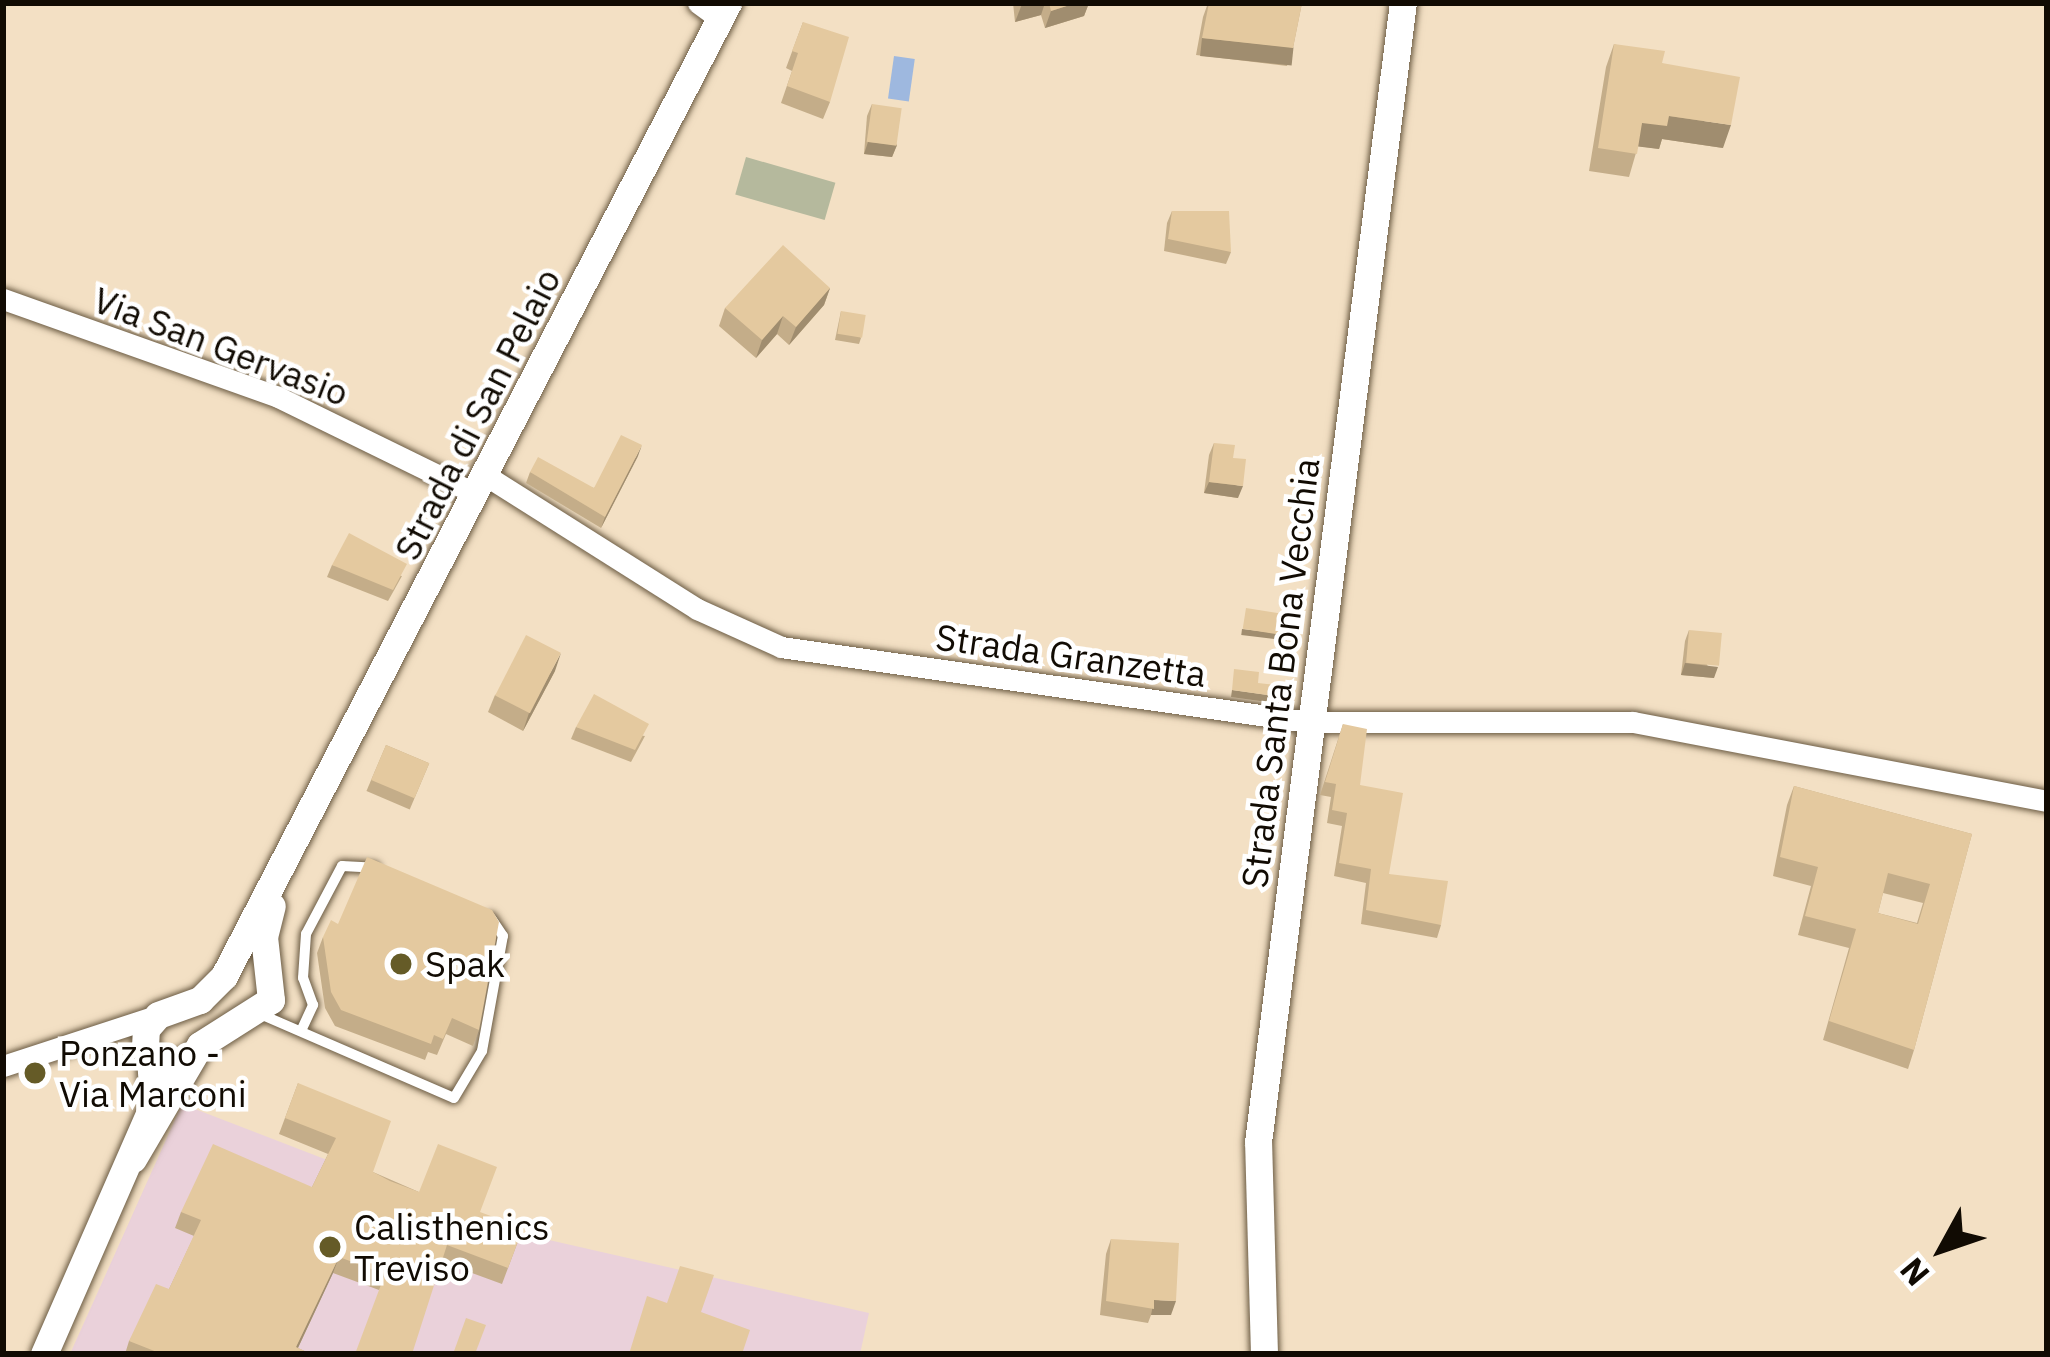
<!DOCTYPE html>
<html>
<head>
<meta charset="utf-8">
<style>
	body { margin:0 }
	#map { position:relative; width:2050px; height:1357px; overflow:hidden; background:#f3e0c4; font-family:"IBM Plex Sans",sans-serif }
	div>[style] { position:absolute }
	.industrial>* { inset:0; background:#ead1da }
	.green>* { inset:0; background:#b5b99d; transform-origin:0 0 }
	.water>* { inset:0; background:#9eb8df; transform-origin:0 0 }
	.roads { filter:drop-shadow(0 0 3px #6b5b43) drop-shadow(0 0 3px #6b5b43) }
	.lane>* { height:10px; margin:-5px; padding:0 5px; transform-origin:5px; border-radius:5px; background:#fff }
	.street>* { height:21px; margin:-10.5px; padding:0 10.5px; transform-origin:10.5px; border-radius:10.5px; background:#fff }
	.secondary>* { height:27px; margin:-13.5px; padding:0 13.5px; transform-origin:13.5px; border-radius:13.5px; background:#fff }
	.wall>* { inset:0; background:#c4ad89; transform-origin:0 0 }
	.shaded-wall>* { inset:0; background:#a08d6f; transform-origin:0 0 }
	.building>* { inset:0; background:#e4c99f; transform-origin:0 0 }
	.dots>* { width:33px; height:33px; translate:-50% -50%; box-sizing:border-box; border:6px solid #fff; border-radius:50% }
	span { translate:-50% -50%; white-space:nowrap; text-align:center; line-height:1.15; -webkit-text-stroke:9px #fff; paint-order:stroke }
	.street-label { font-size:36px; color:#110b03 }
	.poi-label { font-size:36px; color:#110b03 }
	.left { translate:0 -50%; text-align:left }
	.frame { position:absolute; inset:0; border:6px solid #110b03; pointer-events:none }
	.north { position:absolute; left:1882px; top:1189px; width:120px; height:120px; -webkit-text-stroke:9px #fff; paint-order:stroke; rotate:230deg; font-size:33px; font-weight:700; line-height:48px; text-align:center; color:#110b03 }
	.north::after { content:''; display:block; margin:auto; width:42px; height:54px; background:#110b03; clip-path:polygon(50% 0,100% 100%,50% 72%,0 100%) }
</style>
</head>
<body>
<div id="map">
	<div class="industrial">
		<div style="clip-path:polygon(182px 1104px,514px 1232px,869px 1313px,860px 1354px,70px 1354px)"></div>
	</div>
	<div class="green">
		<div style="left:746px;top:157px;width:93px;height:39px;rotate:16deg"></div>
	</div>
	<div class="water">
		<div style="left:894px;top:56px;width:21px;height:43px;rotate:8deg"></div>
	</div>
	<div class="roads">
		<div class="lane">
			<div style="left:260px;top:1014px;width:211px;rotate:23.4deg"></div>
			<div style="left:454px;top:1098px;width:55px;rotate:-59.2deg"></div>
			<div style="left:482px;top:1051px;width:117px;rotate:-79.7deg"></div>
			<div style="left:503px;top:936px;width:22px;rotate:-124deg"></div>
			<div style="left:301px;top:1031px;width:29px;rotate:-65deg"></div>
			<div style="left:313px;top:1005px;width:29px;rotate:-110deg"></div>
			<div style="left:303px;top:978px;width:44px;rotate:-86.1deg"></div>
			<div style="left:306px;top:934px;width:77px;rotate:-62.1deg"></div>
			<div style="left:342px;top:866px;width:33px;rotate:3deg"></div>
		</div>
		<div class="street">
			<div style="left:698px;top:3px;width:29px;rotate:36deg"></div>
			<div style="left:3px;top:299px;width:292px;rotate:19.6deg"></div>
			<div style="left:278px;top:397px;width:220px;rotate:26.1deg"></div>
			<div style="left:485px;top:475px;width:251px;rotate:32.3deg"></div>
			<div style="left:697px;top:609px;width:92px;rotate:24.3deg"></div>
			<div style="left:781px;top:647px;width:533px;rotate:8.08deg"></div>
			<div style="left:1309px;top:722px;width:324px"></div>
			<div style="left:1633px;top:722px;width:421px;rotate:10.8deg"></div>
			<div style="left:3px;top:1066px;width:161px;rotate:-18.1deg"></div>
		</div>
		<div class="secondary">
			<div style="left:192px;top:1056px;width:24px;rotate:152deg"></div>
			<div style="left:171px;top:1067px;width:16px;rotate:-162deg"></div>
			<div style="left:156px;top:1062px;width:19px;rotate:-126deg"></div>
			<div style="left:145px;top:1047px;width:18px;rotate:-87deg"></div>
			<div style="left:146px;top:1029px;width:18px;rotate:-49deg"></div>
			<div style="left:158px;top:1015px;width:45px;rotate:-19.7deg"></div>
			<div style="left:200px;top:1000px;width:34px;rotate:-45deg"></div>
			<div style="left:224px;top:976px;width:1096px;rotate:-62.62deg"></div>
			<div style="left:133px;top:1159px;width:132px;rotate:-59.6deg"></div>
			<div style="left:200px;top:1045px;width:84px;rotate:-32.4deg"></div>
			<div style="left:271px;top:1000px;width:63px;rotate:-96.3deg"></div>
			<div style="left:264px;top:937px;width:32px;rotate:-76deg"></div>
			<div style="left:44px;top:1354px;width:273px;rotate:-66.4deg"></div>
			<div style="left:153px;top:1104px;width:48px;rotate:-93.6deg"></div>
			<div style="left:1264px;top:1354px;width:212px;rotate:-91.6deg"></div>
			<div style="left:1258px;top:1142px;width:1148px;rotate:-82.75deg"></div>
		</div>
	</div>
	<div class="wall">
		<div style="clip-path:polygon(1013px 3px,1089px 3px,1084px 16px,1045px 28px,1041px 15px,1015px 22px)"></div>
		<div style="clip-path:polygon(1208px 3px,1241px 5px,1242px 3px,1302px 3px,1293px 48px,1287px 66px,1196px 55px,1203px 17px)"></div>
		<div style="clip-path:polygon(803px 22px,830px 102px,823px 119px,781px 103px,792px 71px,786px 68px)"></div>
		<div style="clip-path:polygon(1614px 44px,1662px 63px,1723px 148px,1662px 139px,1659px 149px,1638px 146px,1629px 177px,1589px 171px,1606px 67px)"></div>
		<div style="clip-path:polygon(872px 104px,897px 145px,892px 157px,864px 154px,867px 116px)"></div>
		<div style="clip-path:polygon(1172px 211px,1231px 252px,1226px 264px,1164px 251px,1167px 223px)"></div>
		<div style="clip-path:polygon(830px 288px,824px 305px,789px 345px,777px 334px,756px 358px,719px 326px,725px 308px)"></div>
		<div style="clip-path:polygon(841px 311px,861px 338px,859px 344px,835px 340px)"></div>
		<div style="clip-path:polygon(1214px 443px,1233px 458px,1238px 498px,1204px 493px,1209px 455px)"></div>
		<div style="clip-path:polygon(638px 456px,601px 528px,526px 483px,530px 472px,594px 488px)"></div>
		<div style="clip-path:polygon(332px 565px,402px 576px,388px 601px,327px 577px)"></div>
		<div style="clip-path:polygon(1689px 630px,1714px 678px,1681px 675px,1685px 641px)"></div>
		<div style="clip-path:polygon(555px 671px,523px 731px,488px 712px,495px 695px)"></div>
		<div style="clip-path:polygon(1343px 724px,1360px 785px,1389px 874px,1441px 925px,1437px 938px,1361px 924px,1366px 883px,1334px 876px,1342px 826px,1327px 823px,1331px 797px,1320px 795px)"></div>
		<div style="clip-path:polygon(576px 727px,645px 736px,631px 762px,571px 739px)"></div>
		<div style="left:386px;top:745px;width:47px;height:50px;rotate:23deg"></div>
		<div style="clip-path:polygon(evenodd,1794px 786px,1972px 834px,1914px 1050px,1908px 1069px,1823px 1040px,1849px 948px,1798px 935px,1811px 886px,1773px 876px,1787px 805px,1794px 786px,1883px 893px,1923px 903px,1917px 923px,1878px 913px,1883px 893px)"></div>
		<div style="clip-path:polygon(323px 937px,479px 1030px,473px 1046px,446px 1034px,437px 1055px,428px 1052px,425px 1060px,335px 1026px,325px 1008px,317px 953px)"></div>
		<div style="clip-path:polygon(298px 1083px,373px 1172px,419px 1192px,523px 1228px,502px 1284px,442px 1262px,379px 1290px,333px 1273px,298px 1348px,311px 1354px,125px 1354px,129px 1341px,169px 1289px,194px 1236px,175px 1228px,181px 1212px,312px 1187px,328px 1154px,279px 1134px)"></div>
		<div style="clip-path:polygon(1111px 1239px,1171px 1315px,1151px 1315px,1148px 1323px,1100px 1315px,1106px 1254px)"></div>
	</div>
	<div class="shaded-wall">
		<div style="clip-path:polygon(1027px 3px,1045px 3px,1041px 15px,1015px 22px,1022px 4px)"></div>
		<div style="clip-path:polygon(1076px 3px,1089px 3px,1084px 16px,1045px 28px,1051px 11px)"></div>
		<div style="left:1202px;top:38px;width:92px;height:18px;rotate:6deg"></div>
		<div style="clip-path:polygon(1669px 116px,1731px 125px,1723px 148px,1662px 139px,1659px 149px,1634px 146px,1642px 123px)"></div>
		<div style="clip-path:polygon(868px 142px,897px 145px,892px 157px,864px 154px)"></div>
		<div style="clip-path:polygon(830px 288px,824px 305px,789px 345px,796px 327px)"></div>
		<div style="clip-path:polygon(783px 316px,777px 334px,756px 358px,762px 340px)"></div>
		<div style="clip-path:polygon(642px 445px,638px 456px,601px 528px,605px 517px)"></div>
		<div style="clip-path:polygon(1209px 482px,1243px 486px,1238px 498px,1204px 493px)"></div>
		<div style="left:1242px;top:629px;width:46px;height:6px;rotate:7deg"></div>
		<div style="clip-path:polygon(561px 653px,555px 671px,523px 731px,529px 713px)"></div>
		<div style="clip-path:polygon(1685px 663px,1718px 667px,1714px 678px,1681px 675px)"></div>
		<div style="left:1232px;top:690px;width:42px;height:7px;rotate:8deg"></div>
		<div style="clip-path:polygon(339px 1257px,333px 1273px,295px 1354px,296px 1347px)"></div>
		<div style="clip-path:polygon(1154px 1300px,1176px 1301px,1171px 1315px,1151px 1315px)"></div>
	</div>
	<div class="building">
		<div style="clip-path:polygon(1049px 3px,1076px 3px,1051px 11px)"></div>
		<div style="clip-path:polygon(1209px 3px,1228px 3px,1244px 6px,1244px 3px,1302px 3px,1293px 48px,1202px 38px)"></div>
		<div style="clip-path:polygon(803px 22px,849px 37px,830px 102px,787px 86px,798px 53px,792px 51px)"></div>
		<div style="clip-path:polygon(1614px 44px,1665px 51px,1662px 63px,1740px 77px,1731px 125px,1669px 116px,1667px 126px,1642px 123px,1637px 154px,1598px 148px)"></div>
		<div style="left:872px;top:104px;width:30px;height:38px;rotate:8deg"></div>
		<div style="clip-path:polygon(1172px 211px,1229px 211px,1231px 252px,1168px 239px)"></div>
		<div style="clip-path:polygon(783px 245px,830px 288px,796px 327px,783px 316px,762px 340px,725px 308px)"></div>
		<div style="left:841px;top:311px;width:25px;height:23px;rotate:9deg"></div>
		<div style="clip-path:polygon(621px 435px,642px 445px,605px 517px,530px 472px,538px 457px,594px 488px)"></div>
		<div style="clip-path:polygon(1214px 443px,1235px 445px,1233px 458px,1246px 459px,1243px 486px,1209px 482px)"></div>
		<div style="clip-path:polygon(349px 533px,407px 564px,393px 590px,332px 565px)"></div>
		<div style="left:1246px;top:608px;width:46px;height:21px;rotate:9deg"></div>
		<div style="left:1689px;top:630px;width:33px;height:33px;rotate:5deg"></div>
		<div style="left:526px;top:635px;width:39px;height:68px;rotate:27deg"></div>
		<div style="clip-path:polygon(1234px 669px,1259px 672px,1258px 683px,1276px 685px,1274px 696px,1232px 690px)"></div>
		<div style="clip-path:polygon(594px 694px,649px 724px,635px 750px,576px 727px)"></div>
		<div style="clip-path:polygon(1343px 724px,1367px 729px,1360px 785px,1403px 793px,1389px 874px,1448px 881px,1441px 925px,1366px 910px,1371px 869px,1339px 863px,1347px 813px,1332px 810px,1336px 784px,1325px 782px)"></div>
		<div style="left:386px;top:745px;width:47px;height:38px;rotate:23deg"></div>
		<div style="clip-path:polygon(evenodd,1794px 786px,1972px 834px,1914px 1050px,1829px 1021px,1856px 929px,1805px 916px,1818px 867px,1780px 857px,1794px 786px,1888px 873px,1930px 884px,1918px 924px,1878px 913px,1888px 873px)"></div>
		<div style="clip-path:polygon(367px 857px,492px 910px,499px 922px,479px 1030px,452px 1018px,443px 1039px,434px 1035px,431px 1044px,341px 1010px,331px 992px,323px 937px,331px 920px,338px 924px)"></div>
		<div style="clip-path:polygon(298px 1083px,391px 1121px,373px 1172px,390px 1181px,419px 1192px,438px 1144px,497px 1167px,480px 1212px,523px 1228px,508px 1268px,447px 1245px,412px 1354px,355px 1354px,385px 1274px,339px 1257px,296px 1347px,311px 1354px,162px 1354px,129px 1341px,156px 1284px,169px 1289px,201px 1220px,181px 1212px,213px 1144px,312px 1187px,336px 1138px,285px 1118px)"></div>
		<div style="clip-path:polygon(1111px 1239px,1179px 1243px,1176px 1301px,1154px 1300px,1154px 1309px,1106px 1301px)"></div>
		<div style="clip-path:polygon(680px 1266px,714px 1275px,701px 1312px,750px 1330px,742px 1354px,629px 1354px,647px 1296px,667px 1303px)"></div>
		<div style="clip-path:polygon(466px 1318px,486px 1325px,475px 1354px,453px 1354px)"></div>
	</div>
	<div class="dots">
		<div style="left:401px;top:964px;background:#655b27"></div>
		<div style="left:35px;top:1073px;background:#655b27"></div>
		<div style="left:330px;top:1247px;background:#655b27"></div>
	</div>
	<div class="street-label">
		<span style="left:221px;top:346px;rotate:21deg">Via San Gervasio</span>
		<span style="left:477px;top:414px;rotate:-63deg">Strada di San Pelaio</span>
		<span style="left:1071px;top:655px;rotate:8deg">Strada Granzetta</span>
		<span style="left:1280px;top:673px;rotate:-83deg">Strada Santa Bona Vecchia</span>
	</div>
	<div class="poi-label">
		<span class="left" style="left:425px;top:964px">Spak</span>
		<span class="left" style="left:59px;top:1073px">Ponzano -<br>Via Marconi</span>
		<span class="left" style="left:354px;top:1247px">Calisthenics<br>Treviso</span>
	</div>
	<div class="frame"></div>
	<div class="north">N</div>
</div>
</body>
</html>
